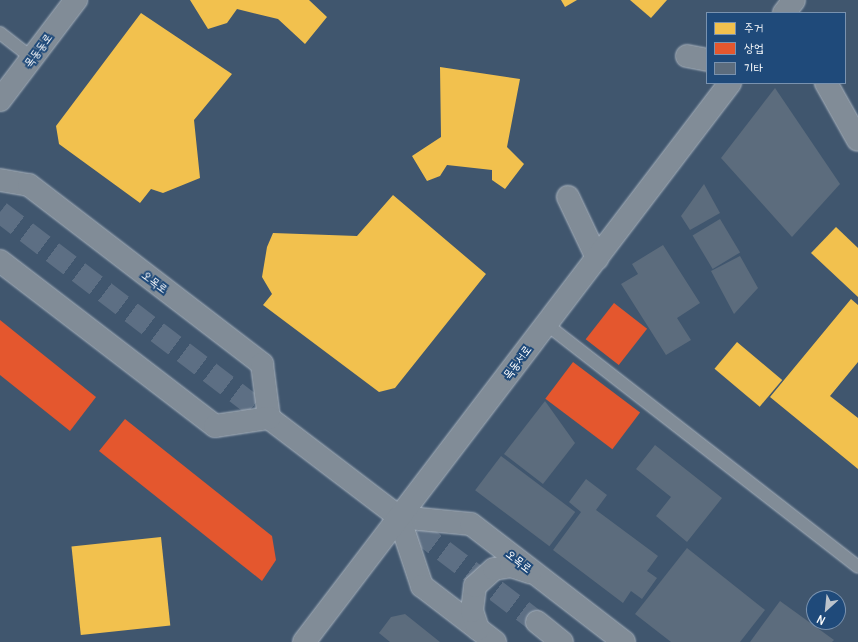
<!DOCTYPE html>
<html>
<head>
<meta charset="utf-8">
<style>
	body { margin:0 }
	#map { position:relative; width:858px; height:642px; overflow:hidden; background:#40566e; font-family:Delius,"Poor Story",sans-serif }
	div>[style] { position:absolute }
	.homes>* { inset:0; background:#f2c14e; transform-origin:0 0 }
	.shops>* { inset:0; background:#e4572e; transform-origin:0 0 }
	.building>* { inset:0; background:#5c6c7d; transform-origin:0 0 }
	.secondary-tunnel>* { height:22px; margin-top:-11px; transform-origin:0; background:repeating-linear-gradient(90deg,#5d6f84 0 22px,transparent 0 33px) }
	.roads { filter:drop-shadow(0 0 1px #a9b3be) drop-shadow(0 0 1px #a9b3be) }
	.lane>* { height:12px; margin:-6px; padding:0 6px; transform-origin:6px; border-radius:6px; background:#818c97 }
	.street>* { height:22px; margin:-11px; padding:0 11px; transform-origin:11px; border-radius:11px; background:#818c97 }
	.secondary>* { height:22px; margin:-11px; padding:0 11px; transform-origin:11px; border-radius:11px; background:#818c97 }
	span { translate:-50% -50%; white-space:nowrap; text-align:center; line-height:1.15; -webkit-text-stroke:4px #1f4a7a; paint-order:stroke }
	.street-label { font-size:12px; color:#fff }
	.legend { position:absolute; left:706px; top:12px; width:140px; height:72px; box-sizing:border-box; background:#1f4a7a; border:1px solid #7992af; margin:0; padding:5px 7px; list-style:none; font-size:12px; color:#fff }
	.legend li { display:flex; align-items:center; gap:8px; height:20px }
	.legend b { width:20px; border:1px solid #7992af }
	.north { position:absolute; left:806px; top:590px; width:40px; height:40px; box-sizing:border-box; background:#1f4a7a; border:1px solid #7992af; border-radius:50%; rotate:207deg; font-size:11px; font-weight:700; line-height:16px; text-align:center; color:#fff }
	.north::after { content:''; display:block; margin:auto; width:14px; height:18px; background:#bcc4cc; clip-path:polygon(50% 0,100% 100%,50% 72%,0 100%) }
</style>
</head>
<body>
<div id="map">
	<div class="homes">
		<div style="clip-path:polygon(190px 0,309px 0,327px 17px,305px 44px,278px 19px,237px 9px,227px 23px,208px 29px)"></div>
		<div style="clip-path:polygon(561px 0,577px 0,565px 7px)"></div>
		<div style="clip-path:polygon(630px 0,667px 0,651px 18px)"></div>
		<div style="clip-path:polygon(141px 13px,232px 74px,194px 120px,200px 178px,163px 193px,151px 189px,140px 203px,59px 144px,56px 126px)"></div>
		<div style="clip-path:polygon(440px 67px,520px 79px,507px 147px,524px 164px,505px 189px,492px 180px,492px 170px,447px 165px,440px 176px,427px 181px,412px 156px,441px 137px)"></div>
		<div style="clip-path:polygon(393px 195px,486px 274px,395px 388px,379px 392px,263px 305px,272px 294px,262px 277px,267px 247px,273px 233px,357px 236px)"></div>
		<div style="clip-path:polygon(836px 227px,858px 248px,858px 297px,811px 253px)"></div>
		<div style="clip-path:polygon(851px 299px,858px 305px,858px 362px,830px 396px,858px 418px,858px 469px,770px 397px)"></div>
		<div style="left:737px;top:342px;width:59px;height:35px;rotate:40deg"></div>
		<div style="left:161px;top:537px;width:89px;height:90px;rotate:84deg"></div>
	</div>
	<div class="shops">
		<div style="left:614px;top:303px;width:42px;height:46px;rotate:38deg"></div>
		<div style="clip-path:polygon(0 320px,96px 397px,70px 431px,0 375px)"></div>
		<div style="left:573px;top:362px;width:84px;height:46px;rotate:37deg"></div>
		<div style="clip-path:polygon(125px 419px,272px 536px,276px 560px,262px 581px,99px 451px)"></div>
	</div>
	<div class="building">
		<div style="clip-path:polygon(775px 88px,840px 184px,792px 237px,721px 158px)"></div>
		<div style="clip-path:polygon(704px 184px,720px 213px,690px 230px,681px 216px)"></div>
		<div style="left:720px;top:219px;width:39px;height:32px;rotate:59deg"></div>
		<div style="clip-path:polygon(663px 245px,700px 303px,677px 318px,691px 340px,666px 355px,621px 284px,638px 274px,632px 264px)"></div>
		<div style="clip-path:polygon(740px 256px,758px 288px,734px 314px,711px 271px)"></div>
		<div style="clip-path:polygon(545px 401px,575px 443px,543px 484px,504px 454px)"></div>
		<div style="clip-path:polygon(655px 445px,722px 498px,687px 542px,656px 516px,671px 497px,636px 469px)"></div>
		<div style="left:501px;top:456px;width:93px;height:43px;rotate:37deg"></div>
		<div style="clip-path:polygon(586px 479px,607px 495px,596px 510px,658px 556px,647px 571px,657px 578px,642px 599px,631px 591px,623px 603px,553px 550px,581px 512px,569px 502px)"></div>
		<div style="clip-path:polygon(687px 548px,765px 610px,740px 642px,671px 642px,635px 614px)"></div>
		<div style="clip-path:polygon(780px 601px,834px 640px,832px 642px,750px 642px)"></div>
		<div style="clip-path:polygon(405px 614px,440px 642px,390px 642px,379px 633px,391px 617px)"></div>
	</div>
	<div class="secondary-tunnel">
		<div style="left:0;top:212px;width:352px;rotate:37.4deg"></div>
		<div style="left:391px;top:511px;width:183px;rotate:37.2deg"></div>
	</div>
	<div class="roads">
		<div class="lane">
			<div style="left:0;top:33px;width:41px;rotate:38deg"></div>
			<div style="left:546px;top:324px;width:395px;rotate:37.9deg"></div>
		</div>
		<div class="street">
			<div style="left:687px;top:56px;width:20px;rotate:11deg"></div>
			<div style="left:826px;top:83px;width:65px;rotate:60.7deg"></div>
			<div style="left:568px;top:197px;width:68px;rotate:64.6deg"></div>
		</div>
		<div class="secondary">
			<div style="left:784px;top:13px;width:16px;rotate:-52deg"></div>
			<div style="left:0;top:100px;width:126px;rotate:-52.8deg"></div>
			<div style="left:0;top:180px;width:29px;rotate:10deg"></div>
			<div style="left:29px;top:185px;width:294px;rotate:37.5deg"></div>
			<div style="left:262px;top:364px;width:54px;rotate:82.6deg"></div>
			<div style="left:269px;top:418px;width:163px;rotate:37.3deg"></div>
			<div style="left:399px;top:517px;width:72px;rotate:5.6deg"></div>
			<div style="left:471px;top:524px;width:193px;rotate:37.6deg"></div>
			<div style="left:0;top:261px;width:271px;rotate:37.5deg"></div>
			<div style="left:215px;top:426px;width:55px;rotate:-8.4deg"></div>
			<div style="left:399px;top:517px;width:73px;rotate:71.6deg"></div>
			<div style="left:422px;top:586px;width:92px;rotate:37.5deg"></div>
			<div style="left:537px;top:622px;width:32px;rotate:39deg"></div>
			<div style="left:478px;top:629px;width:19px;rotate:-108deg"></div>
			<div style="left:472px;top:611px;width:25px;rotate:-83deg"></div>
			<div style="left:475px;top:586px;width:25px;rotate:-42deg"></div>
			<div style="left:494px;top:569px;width:17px;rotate:-10deg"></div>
			<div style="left:511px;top:566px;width:20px;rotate:18deg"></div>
			<div style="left:304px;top:642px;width:703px;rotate:-52.69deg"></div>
		</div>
	</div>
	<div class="street-label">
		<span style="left:38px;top:50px;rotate:-53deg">목동동로</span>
		<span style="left:155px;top:282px;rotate:37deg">오목로</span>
		<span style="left:517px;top:362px;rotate:-53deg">목동서로</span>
		<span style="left:519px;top:561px;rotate:38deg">오목로</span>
	</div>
	<ul class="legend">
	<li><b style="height:11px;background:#f2c14e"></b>주거</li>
	<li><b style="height:11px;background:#e4572e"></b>상업</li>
	<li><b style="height:11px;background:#5c6c7d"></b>기타</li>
	</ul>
	<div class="north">N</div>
</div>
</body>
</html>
